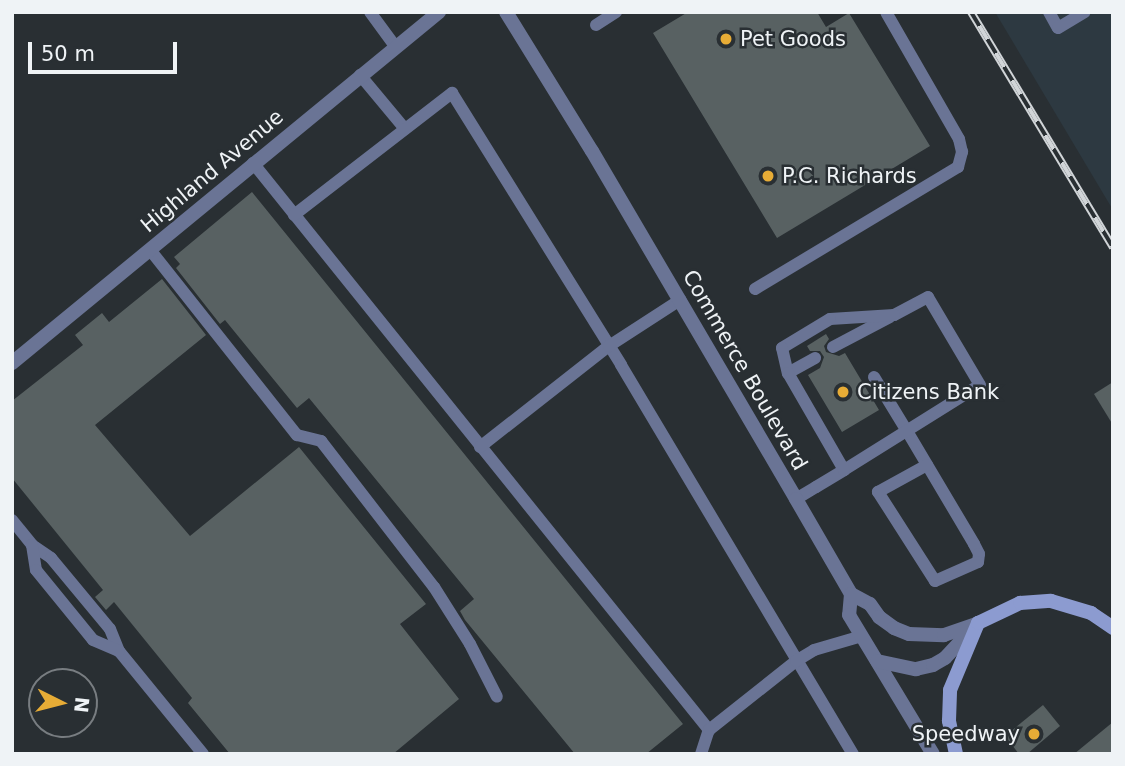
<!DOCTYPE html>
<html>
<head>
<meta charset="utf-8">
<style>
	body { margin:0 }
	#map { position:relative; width:1125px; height:766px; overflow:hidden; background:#292f33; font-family:"DejaVu Sans",sans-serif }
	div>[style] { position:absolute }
	.built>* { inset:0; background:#2d3941 }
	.building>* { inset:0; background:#586162 }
	.service>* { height:12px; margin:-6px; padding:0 6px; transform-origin:6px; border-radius:6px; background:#6a7495 }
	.minor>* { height:14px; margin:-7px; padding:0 7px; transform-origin:7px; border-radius:7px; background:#6a7495 }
	.tertiary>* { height:14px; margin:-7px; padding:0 7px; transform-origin:7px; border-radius:7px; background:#6a7495 }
	.secondary>* { height:14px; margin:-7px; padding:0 7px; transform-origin:7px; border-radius:7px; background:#8c9bd0 }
	.rail>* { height:8px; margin-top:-4px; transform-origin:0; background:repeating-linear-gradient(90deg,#292f33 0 16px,#d1d5d8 0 32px); box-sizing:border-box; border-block:2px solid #d1d5d8 }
	.dots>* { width:19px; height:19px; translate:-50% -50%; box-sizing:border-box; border:4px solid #292f33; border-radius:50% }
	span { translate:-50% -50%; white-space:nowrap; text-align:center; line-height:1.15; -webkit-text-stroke:5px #292f33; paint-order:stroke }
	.poi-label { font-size:21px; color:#eff3f6 }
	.left { translate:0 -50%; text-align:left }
	.right { translate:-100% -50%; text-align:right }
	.street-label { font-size:21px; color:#eff3f6 }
	.frame { position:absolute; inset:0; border:14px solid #eff3f6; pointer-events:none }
	.north { position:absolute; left:28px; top:668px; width:70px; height:70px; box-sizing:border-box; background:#292f33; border:2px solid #787d81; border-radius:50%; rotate:96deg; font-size:19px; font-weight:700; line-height:28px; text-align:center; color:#eff3f6 }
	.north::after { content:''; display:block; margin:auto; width:24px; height:32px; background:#e7ac36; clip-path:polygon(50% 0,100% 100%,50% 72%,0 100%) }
	.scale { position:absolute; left:28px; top:42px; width:149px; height:32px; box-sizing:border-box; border:4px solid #eff3f6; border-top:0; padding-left:9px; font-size:21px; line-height:24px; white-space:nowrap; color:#eff3f6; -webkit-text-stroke:5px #292f33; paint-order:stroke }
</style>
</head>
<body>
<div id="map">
	<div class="built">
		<div style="clip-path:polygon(995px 12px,1113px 12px,1113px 210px)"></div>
	</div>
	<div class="building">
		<div style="clip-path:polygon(688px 12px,817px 12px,826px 27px,849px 13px,930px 146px,777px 238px,653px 33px)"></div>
		<div style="clip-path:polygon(252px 192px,683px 724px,646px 754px,575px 754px,465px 620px,460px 611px,474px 599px,309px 398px,297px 408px,225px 320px,220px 324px,176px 268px,180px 264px,174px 257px)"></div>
		<div style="clip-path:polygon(162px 279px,206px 335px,95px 425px,190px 536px,299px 447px,426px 604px,400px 624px,459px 699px,393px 754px,230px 754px,188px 703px,192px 698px,114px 602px,106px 610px,95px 597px,103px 590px,12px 478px,12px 401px,83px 345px,75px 335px,102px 313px,109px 322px)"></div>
		<div style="clip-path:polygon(826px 334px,829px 339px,824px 346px,826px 352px,839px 356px,845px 353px,879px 410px,842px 432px,808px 375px,820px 368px,824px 357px,820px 351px,810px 351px,807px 346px)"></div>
		<div style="clip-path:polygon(1113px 382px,1113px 425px,1094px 394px)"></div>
		<div style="clip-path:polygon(1043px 705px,1060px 726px,1027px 754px,1019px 754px,1005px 736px)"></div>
		<div style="clip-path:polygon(1113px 722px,1113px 754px,1074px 754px)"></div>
	</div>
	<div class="service">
		<div style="left:370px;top:12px;width:42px;rotate:53.7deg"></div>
		<div style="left:1049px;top:12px;width:18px;rotate:61deg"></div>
		<div style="left:1058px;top:28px;width:31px;rotate:-31deg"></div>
		<div style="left:596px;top:25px;width:24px;rotate:-33deg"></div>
		<div style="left:360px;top:75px;width:70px;rotate:50.2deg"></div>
		<div style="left:253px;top:163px;width:728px;rotate:51.19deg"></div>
		<div style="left:294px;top:215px;width:200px;rotate:-37.7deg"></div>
		<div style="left:452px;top:93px;width:320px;rotate:58.1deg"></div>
		<div style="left:621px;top:365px;width:453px;rotate:59.2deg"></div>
		<div style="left:151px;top:251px;width:235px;rotate:51.6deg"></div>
		<div style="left:297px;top:435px;width:25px;rotate:14deg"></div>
		<div style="left:321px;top:441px;width:185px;rotate:52.3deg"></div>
		<div style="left:434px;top:587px;width:67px;rotate:57.7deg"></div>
		<div style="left:470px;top:644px;width:59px;rotate:63deg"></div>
		<div style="left:755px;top:289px;width:237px;rotate:-31deg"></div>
		<div style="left:958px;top:167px;width:16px;rotate:-75deg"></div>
		<div style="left:962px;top:152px;width:13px;rotate:-103deg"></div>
		<div style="left:959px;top:139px;width:146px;rotate:-119.9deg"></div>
		<div style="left:833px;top:347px;width:64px;rotate:-27.8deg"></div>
		<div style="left:788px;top:373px;width:31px;rotate:-29deg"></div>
		<div style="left:874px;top:377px;width:63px;rotate:58.6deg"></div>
		<div style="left:907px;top:431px;width:131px;rotate:59.3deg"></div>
		<div style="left:974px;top:544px;width:11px;rotate:63deg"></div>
		<div style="left:979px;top:554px;width:8px;rotate:97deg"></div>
		<div style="left:978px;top:562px;width:47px;rotate:156.2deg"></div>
		<div style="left:935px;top:581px;width:106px;rotate:-122.6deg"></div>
		<div style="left:878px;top:492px;width:56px;rotate:-28.9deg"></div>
		<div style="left:480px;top:447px;width:164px;rotate:-38.1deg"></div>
		<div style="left:609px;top:346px;width:85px;rotate:-32.9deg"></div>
		<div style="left:796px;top:499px;width:23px;rotate:-31deg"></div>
		<div style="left:816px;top:487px;width:33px;rotate:-31deg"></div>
		<div style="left:844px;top:470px;width:160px;rotate:-32deg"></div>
		<div style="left:980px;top:385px;width:102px;rotate:-120.6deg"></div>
		<div style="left:928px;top:297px;width:38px;rotate:152deg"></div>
		<div style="left:894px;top:315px;width:64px;rotate:176.4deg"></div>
		<div style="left:830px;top:319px;width:56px;rotate:148.9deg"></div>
		<div style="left:782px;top:348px;width:26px;rotate:77deg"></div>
		<div style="left:788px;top:373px;width:112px;rotate:60deg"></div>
		<div style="left:12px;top:520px;width:32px;rotate:51deg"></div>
		<div style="left:32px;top:545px;width:23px;rotate:34deg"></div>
		<div style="left:51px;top:558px;width:92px;rotate:50.3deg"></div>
		<div style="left:110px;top:629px;width:24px;rotate:68deg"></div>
		<div style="left:119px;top:651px;width:133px;rotate:50.8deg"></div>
		<div style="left:32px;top:545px;width:25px;rotate:81deg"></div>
		<div style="left:36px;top:570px;width:90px;rotate:50.8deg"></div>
		<div style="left:93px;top:640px;width:28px;rotate:23deg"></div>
		<div style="left:701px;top:754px;width:25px;rotate:-72deg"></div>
		<div style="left:709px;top:730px;width:111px;rotate:-38.4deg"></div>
		<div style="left:796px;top:661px;width:21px;rotate:-31deg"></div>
		<div style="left:814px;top:650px;width:50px;rotate:-16.3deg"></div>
	</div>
	<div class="minor">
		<div style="left:12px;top:363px;width:553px;rotate:-39.42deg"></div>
	</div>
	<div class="tertiary">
		<div style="left:506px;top:12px;width:163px;rotate:58.3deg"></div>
		<div style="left:592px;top:151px;width:403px;rotate:59.6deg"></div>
		<div style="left:796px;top:499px;width:110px;rotate:59.9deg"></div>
		<div style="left:851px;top:594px;width:21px;rotate:95deg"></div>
		<div style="left:849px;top:615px;width:162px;rotate:58.9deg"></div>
		<div style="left:851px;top:594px;width:21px;rotate:28deg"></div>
		<div style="left:870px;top:604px;width:16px;rotate:55deg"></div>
		<div style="left:879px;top:617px;width:19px;rotate:36deg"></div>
		<div style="left:894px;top:628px;width:16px;rotate:22deg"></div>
		<div style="left:909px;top:634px;width:35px;rotate:2deg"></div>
		<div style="left:944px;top:635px;width:36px;rotate:-19deg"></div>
		<div style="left:877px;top:661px;width:40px;rotate:12deg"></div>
		<div style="left:916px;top:669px;width:17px;rotate:-13deg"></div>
		<div style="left:933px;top:665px;width:14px;rotate:-30deg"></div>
		<div style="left:945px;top:658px;width:42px;rotate:-46.9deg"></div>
	</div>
	<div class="secondary">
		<div style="left:956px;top:754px;width:34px;rotate:-102deg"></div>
		<div style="left:949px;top:721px;width:31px;rotate:-88deg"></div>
		<div style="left:950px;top:690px;width:73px;rotate:-67.3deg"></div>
		<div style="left:978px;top:623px;width:47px;rotate:-25.5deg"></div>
		<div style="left:1020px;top:603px;width:31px;rotate:-4deg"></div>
		<div style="left:1051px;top:601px;width:42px;rotate:16.7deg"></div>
		<div style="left:1091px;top:613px;width:27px;rotate:34deg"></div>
	</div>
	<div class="rail">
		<div style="left:971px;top:12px;width:275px;rotate:58.9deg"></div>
	</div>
	<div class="dots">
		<div style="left:726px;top:39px;background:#e7ac36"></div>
		<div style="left:768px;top:176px;background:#e7ac36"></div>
		<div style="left:843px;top:392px;background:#e7ac36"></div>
		<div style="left:1034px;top:734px;background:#e7ac36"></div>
	</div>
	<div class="poi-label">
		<span class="left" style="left:740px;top:39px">Pet Goods</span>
		<span class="left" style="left:782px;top:176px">P.C. Richards</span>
		<span class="left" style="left:857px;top:392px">Citizens Bank</span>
		<span class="right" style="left:1020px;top:734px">Speedway</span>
	</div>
	<div class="street-label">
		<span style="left:212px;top:171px;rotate:-40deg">Highland Avenue</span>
		<span style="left:745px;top:370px;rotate:60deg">Commerce Boulevard</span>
	</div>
	<div class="frame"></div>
	<div class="north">N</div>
	<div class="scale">50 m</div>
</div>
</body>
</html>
